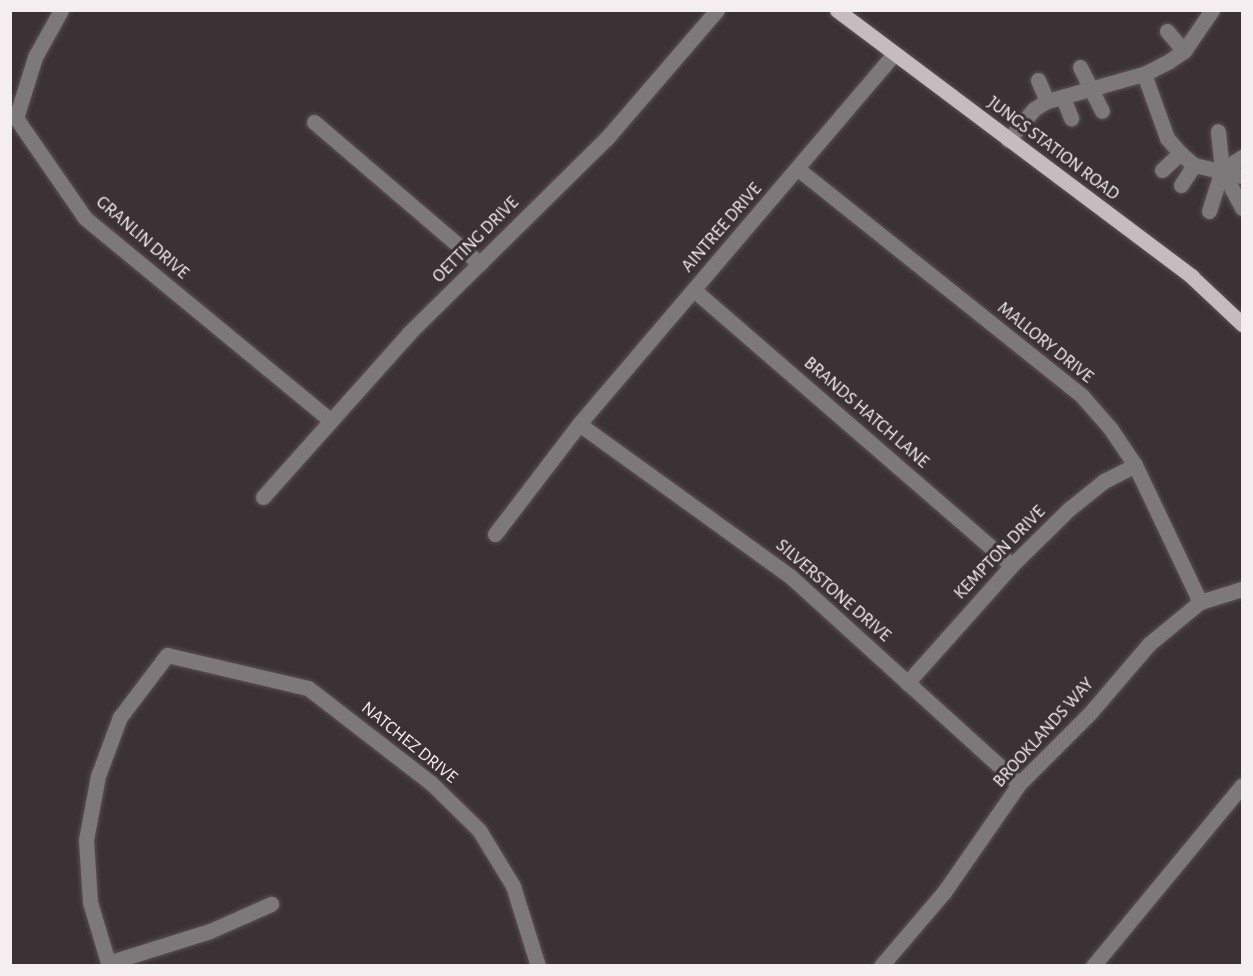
<!DOCTYPE html>
<html>
<head>
<meta charset="utf-8">
<style>
	body { margin:0 }
	#map { position:relative; width:1253px; height:976px; overflow:hidden; background:#3b3235; font-family:"Alegreya Sans",sans-serif }
	div>[style] { position:absolute }
	.roads { filter:drop-shadow(0 0 2px #595053) drop-shadow(0 0 2px #595053) }
	.minor>* { height:15px; margin:-7.5px; padding:0 7.5px; transform-origin:7.5px; border-radius:7.5px; background:#7d797a }
	.major>* { height:15px; margin:-7.5px; padding:0 7.5px; transform-origin:7.5px; border-radius:7.5px; background:#c5bcbf }
	span { translate:-50% -50%; white-space:nowrap; text-align:center; line-height:1.15; -webkit-text-stroke:6px #3b3235; paint-order:stroke }
	.street-label { font-size:18px; color:#f4eef0 }
	.frame { position:absolute; inset:0; border:12px solid #f4eef0; pointer-events:none }
</style>
</head>
<body>
<div id="map">
	<div class="roads">
		<div class="minor">
			<div style="left:1167px;top:31px;width:26px;rotate:50deg"></div>
			<div style="left:1080px;top:67px;width:49px;rotate:63.4deg"></div>
			<div style="left:1144px;top:74px;width:68px;rotate:70.2deg"></div>
			<div style="left:1167px;top:138px;width:20px;rotate:49deg"></div>
			<div style="left:1180px;top:153px;width:18px;rotate:41deg"></div>
			<div style="left:1194px;top:165px;width:49px;rotate:12.9deg"></div>
			<div style="left:1038px;top:80px;width:23px;rotate:67deg"></div>
			<div style="left:1063px;top:98px;width:22px;rotate:68deg"></div>
			<div style="left:16px;top:118px;width:121px;rotate:55.4deg"></div>
			<div style="left:85px;top:218px;width:316px;rotate:39.5deg"></div>
			<div style="left:16px;top:118px;width:64px;rotate:-72.7deg"></div>
			<div style="left:35px;top:57px;width:54px;rotate:-61deg"></div>
			<div style="left:314px;top:122px;width:218px;rotate:40.5deg"></div>
			<div style="left:1008px;top:140px;width:40px;rotate:-50deg"></div>
			<div style="left:1034px;top:109px;width:15px;rotate:-32deg"></div>
			<div style="left:1047px;top:101px;width:101px;rotate:-15.6deg"></div>
			<div style="left:1144px;top:74px;width:28px;rotate:-27deg"></div>
			<div style="left:1169px;top:61px;width:18px;rotate:-34deg"></div>
			<div style="left:1184px;top:51px;width:50px;rotate:-55.7deg"></div>
			<div style="left:798px;top:169px;width:364px;rotate:38.6deg"></div>
			<div style="left:1082px;top:396px;width:43px;rotate:48.8deg"></div>
			<div style="left:1110px;top:428px;width:45px;rotate:56deg"></div>
			<div style="left:1135px;top:465px;width:152px;rotate:64.6deg"></div>
			<div style="left:1162px;top:170px;width:25px;rotate:-43deg"></div>
			<div style="left:1222px;top:170px;width:43px;rotate:62.2deg"></div>
			<div style="left:1222px;top:170px;width:24px;rotate:-33deg"></div>
			<div style="left:1181px;top:185px;width:24px;rotate:-57deg"></div>
			<div style="left:1209px;top:211px;width:43px;rotate:-72.4deg"></div>
			<div style="left:1222px;top:170px;width:39px;rotate:-96deg"></div>
			<div style="left:694px;top:290px;width:420px;rotate:40.9deg"></div>
			<div style="left:579px;top:424px;width:261px;rotate:35.8deg"></div>
			<div style="left:791px;top:577px;width:308px;rotate:42.2deg"></div>
			<div style="left:263px;top:497px;width:220px;rotate:-48.3deg"></div>
			<div style="left:409px;top:333px;width:276px;rotate:-44.6deg"></div>
			<div style="left:606px;top:139px;width:170px;rotate:-49.3deg"></div>
			<div style="left:495px;top:534px;width:138px;rotate:-52.6deg"></div>
			<div style="left:579px;top:424px;width:485px;rotate:-49.6deg"></div>
			<div style="left:907px;top:683px;width:158px;rotate:-48.3deg"></div>
			<div style="left:1012px;top:565px;width:80px;rotate:-44.5deg"></div>
			<div style="left:1069px;top:509px;width:45px;rotate:-38.7deg"></div>
			<div style="left:1104px;top:481px;width:35px;rotate:-27deg"></div>
			<div style="left:108px;top:963px;width:107px;rotate:-17.4deg"></div>
			<div style="left:210px;top:931px;width:67px;rotate:-23.9deg"></div>
			<div style="left:109px;top:966px;width:67px;rotate:-106.5deg"></div>
			<div style="left:90px;top:902px;width:62px;rotate:-93.7deg"></div>
			<div style="left:86px;top:840px;width:65px;rotate:-79.4deg"></div>
			<div style="left:98px;top:776px;width:63px;rotate:-69.6deg"></div>
			<div style="left:120px;top:717px;width:78px;rotate:-52.8deg"></div>
			<div style="left:167px;top:655px;width:145px;rotate:13.2deg"></div>
			<div style="left:308px;top:688px;width:155px;rotate:37.7deg"></div>
			<div style="left:431px;top:783px;width:67px;rotate:44.4deg"></div>
			<div style="left:479px;top:830px;width:66px;rotate:58.7deg"></div>
			<div style="left:513px;top:886px;width:84px;rotate:72.6deg"></div>
			<div style="left:881px;top:966px;width:97px;rotate:-49.6deg"></div>
			<div style="left:944px;top:892px;width:131px;rotate:-55.2deg"></div>
			<div style="left:1019px;top:784px;width:100px;rotate:-45deg"></div>
			<div style="left:1090px;top:713px;width:91px;rotate:-49.5deg"></div>
			<div style="left:1149px;top:644px;width:66px;rotate:-39.5deg"></div>
			<div style="left:1200px;top:602px;width:44px;rotate:-17.2deg"></div>
			<div style="left:1093px;top:966px;width:234px;rotate:-50.5deg"></div>
		</div>
		<div class="major">
			<div style="left:837px;top:10px;width:444px;rotate:36.9deg"></div>
			<div style="left:1192px;top:277px;width:69px;rotate:43.2deg"></div>
		</div>
	</div>
	<div class="street-label">
		<span style="left:1053px;top:149px;rotate:37deg">JUNGS STATION ROAD</span>
		<span style="left:722px;top:228px;rotate:-49deg">AINTREE DRIVE</span>
		<span style="left:142px;top:238px;rotate:41deg">GRANLIN DRIVE</span>
		<span style="left:476px;top:240px;rotate:-45deg">OETTING DRIVE</span>
		<span style="left:1045px;top:343px;rotate:39deg">MALLORY DRIVE</span>
		<span style="left:866px;top:413px;rotate:41deg">BRANDS HATCH LANE</span>
		<span style="left:1000px;top:553px;rotate:-46deg">KEMPTON DRIVE</span>
		<span style="left:833px;top:591px;rotate:41deg">SILVERSTONE DRIVE</span>
		<span style="left:1044px;top:733px;rotate:-48deg">BROOKLANDS WAY</span>
		<span style="left:409px;top:743px;rotate:39deg">NATCHEZ DRIVE</span>
	</div>
	<div class="frame"></div>
</div>
</body>
</html>
